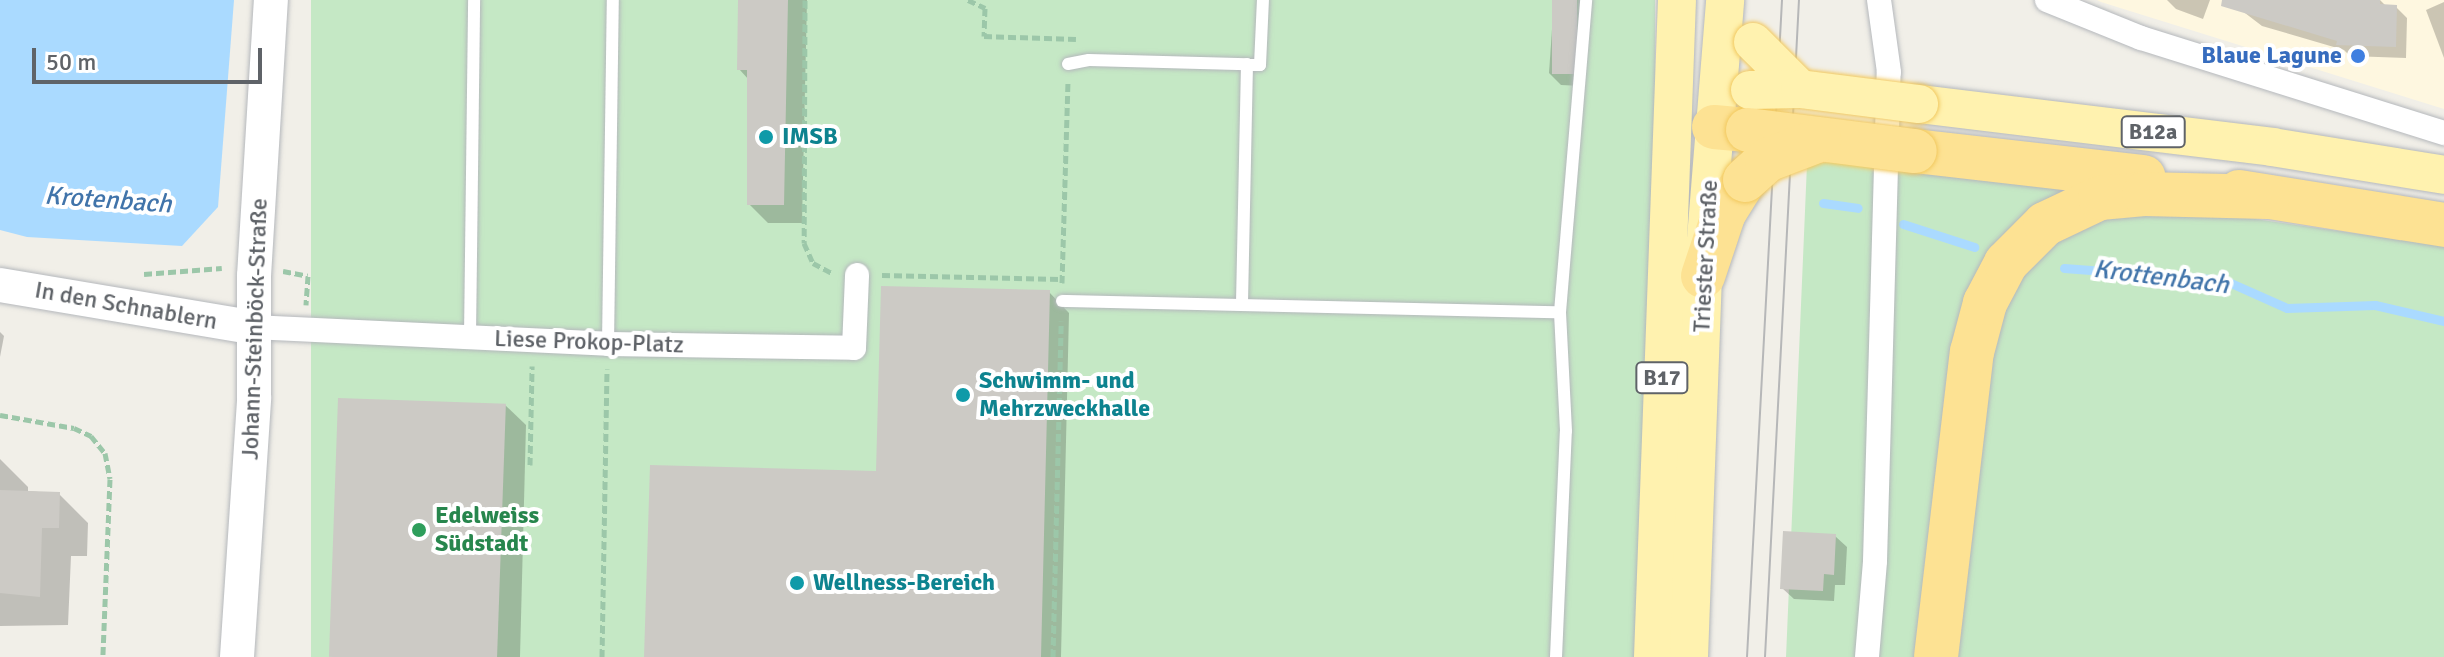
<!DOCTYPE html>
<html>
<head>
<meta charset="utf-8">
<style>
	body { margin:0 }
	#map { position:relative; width:2444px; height:657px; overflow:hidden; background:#f1efe8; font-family:Signika,sans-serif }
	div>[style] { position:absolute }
	.commercial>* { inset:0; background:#fef7e0 }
	.green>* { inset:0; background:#c5e8c5; transform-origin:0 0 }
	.water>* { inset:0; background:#aadaff }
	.shadow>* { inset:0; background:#0003 }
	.stream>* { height:9px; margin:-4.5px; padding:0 4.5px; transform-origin:4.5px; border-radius:4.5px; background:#aadaff }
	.building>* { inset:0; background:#cccac5; transform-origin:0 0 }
	.path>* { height:5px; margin-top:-2.5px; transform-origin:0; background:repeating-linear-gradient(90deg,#9cc7a9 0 8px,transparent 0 12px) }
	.roads { filter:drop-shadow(0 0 2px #b5b8bc) drop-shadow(0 0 2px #b5b8bc) }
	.lane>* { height:12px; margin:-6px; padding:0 6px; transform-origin:6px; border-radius:6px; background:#fff }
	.street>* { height:24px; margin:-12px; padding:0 12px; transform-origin:12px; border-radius:12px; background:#fff }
	.secondary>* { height:34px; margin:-17px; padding:0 17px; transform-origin:17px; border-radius:17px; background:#fff }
	.primary>* { height:38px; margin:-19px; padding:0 19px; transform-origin:19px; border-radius:19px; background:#fff2af }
	.highway>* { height:44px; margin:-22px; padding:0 22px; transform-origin:22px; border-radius:22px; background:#fde293 }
	.tram>* { height:2px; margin:-1px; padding:0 1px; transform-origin:1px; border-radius:1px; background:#b6b7b8 }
	.bridges { filter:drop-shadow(0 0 2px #f2c960) drop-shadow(0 0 2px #f2c960) }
	.primary-bridge>* { height:38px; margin:-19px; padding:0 19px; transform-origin:19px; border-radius:19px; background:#fff2af }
	.highway-bridge>* { height:44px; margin:-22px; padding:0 22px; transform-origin:22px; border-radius:22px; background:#fde293 }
	.dots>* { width:22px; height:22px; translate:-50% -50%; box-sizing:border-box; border:4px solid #fff; border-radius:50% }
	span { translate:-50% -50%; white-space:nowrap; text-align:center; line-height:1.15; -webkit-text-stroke:8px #fff; paint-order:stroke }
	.shield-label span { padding:2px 6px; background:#fff; border:2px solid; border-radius:6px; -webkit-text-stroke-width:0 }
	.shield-label { font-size:22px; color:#5f6368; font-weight:700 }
	.shop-label { font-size:24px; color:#366cbe; font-weight:700 }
	.right { translate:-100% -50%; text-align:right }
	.culture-label { font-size:24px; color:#0d838f; font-weight:700 }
	.left { translate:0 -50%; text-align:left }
	.street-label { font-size:24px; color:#5f6368 }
	.leisure-label { font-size:24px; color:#27864d; font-weight:700 }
	.water-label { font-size:26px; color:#4174aa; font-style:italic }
	.scale { position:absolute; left:32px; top:48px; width:230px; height:36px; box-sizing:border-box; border:4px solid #5f6368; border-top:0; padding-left:10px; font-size:24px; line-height:28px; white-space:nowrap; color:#5f6368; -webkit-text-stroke:6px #fff; paint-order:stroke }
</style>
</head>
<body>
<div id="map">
	<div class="commercial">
		<div style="clip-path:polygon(2097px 0,2444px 0,2444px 109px,2101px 2px)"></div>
	</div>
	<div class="green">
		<div style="left:311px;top:0;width:1344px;height:658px"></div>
		<div style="clip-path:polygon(1831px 162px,2069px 186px,2163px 206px,2444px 246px,2444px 657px,1786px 657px,1807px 164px)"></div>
	</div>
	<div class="water">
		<div style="clip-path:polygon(0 0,234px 0,218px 207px,182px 246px,27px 237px,0 230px)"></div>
	</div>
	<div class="shadow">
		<div style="clip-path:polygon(740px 0,807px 0,802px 223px,768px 223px,749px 204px,749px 80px,739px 69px)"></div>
		<div style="clip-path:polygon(1554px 0,1590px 0,1582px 86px,1561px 85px,1549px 73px)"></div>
		<div style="clip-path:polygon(2167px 0,2210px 0,2203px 19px,2176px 9px)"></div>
		<div style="clip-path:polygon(2228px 0,2380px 0,2386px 6px,2396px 7px,2407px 18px,2406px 58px,2350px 56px,2344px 50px,2262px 26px)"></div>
		<div style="clip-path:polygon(2444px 2px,2444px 58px,2426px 10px)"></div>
		<div style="clip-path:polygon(1049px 292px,1069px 313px,1061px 657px,646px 657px,878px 473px)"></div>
		<div style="clip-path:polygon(0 332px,4px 336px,0 357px)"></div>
		<div style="clip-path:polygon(505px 405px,526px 425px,520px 657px,333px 657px)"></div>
		<div style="clip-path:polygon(0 459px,28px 487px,28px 491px,59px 494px,88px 523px,87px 556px,71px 556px,68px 625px,0 626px)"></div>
		<div style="clip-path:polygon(1835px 536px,1847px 547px,1845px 585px,1835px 585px,1834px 601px,1794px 599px,1782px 588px)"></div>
	</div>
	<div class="stream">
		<div style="left:1823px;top:203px;width:35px;rotate:8deg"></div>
		<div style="left:1903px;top:224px;width:75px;rotate:17.9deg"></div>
		<div style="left:2064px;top:268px;width:160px;rotate:4.3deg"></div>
		<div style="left:2224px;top:280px;width:69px;rotate:24deg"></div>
		<div style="left:2287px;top:308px;width:88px;rotate:-2deg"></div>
		<div style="left:2375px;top:305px;width:71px;rotate:13.1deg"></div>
	</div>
	<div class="building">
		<div style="clip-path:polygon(738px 0,788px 0,784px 205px,747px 205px,747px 70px,737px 70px)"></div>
		<div style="left:1552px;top:0;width:25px;height:74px"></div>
		<div style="clip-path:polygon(2222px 0,2380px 0,2380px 4px,2397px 5px,2396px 47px,2336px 45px,2337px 41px,2221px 6px)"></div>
		<div style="clip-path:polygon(881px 286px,1050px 290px,1041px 657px,644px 657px,650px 465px,876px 471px)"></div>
		<div style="left:338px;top:398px;width:168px;height:259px;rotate:2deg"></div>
		<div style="clip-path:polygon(0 490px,60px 492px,59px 528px,42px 528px,40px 597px,0 593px)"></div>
		<div style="clip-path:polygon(1783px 531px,1836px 534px,1834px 575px,1824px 574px,1823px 591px,1780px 589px)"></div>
	</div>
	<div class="path">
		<div style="left:805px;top:0;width:243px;rotate:90.2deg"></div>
		<div style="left:804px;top:243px;width:22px;rotate:66deg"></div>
		<div style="left:813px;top:263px;width:21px;rotate:28deg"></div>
		<div style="left:968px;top:0;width:19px;rotate:25deg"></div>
		<div style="left:985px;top:8px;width:28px;rotate:92deg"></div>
		<div style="left:984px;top:36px;width:92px;rotate:1.9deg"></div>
		<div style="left:283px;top:271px;width:25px;rotate:11deg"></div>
		<div style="left:308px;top:276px;width:29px;rotate:94deg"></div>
		<div style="left:144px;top:274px;width:78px;rotate:-4.4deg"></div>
		<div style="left:882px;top:275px;width:178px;rotate:1.3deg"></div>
		<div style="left:1062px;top:283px;width:202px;rotate:-88.3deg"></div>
		<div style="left:0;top:415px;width:75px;rotate:10deg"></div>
		<div style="left:74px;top:428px;width:19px;rotate:25deg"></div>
		<div style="left:91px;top:436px;width:22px;rotate:51deg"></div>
		<div style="left:105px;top:453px;width:26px;rotate:79deg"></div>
		<div style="left:110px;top:479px;width:178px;rotate:92.3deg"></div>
		<div style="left:530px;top:465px;width:99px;rotate:-88.8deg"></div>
		<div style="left:602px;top:657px;width:288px;rotate:-89deg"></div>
		<div style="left:1053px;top:657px;width:336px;rotate:-88.6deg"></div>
	</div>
	<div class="roads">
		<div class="lane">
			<div style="left:1068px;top:64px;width:21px;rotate:-11deg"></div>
			<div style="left:1089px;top:60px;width:158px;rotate:1.5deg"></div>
			<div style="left:1247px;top:64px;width:241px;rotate:91.2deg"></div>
			<div style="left:1247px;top:65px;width:13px"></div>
			<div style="left:1260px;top:65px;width:65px;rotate:-87.4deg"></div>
			<div style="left:1062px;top:301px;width:498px;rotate:1.3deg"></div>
			<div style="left:1560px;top:312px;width:313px;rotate:-85.2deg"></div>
			<div style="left:470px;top:337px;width:337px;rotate:-89.3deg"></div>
			<div style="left:608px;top:344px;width:344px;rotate:-89.2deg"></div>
			<div style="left:1556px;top:657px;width:226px;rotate:-87.5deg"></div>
			<div style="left:1566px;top:431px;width:119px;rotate:-92.9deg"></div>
		</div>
		<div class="street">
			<div style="left:2047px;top:0;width:101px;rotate:22deg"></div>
			<div style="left:2141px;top:38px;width:318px;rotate:17.4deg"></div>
			<div style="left:252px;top:327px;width:356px;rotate:2.7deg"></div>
			<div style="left:608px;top:344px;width:246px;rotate:0.9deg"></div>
			<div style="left:854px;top:348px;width:73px;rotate:-87.6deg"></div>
			<div style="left:1867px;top:657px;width:96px;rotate:-85.2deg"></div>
			<div style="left:1875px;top:561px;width:489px;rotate:-88.4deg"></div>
			<div style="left:1889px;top:72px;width:73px;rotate:-97.9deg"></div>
		</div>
		<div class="secondary">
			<div style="left:0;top:285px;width:255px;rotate:9.5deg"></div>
			<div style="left:237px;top:657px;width:260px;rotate:-86.2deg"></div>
			<div style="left:254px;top:398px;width:122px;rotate:-90deg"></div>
			<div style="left:254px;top:276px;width:277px;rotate:-86.5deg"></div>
		</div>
		<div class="primary">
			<div style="left:1919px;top:104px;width:356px;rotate:6.9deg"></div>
			<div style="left:2272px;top:147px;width:174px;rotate:9.2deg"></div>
			<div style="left:1653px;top:657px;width:657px;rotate:-87.91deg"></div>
			<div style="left:1689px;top:657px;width:381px;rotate:-87.9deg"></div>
			<div style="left:1703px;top:276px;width:277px;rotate:-85.4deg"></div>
		</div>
		<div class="highway">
			<div style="left:1714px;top:127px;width:34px;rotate:5deg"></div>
			<div style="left:1915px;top:151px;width:230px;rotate:6.5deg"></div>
			<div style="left:2239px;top:192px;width:208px;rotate:9.1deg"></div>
			<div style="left:1703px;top:276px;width:66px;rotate:-71.6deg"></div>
			<div style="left:1724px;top:213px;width:39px;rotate:-58deg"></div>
			<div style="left:1936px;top:657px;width:307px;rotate:-83.3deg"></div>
			<div style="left:1972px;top:352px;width:51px;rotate:-75.1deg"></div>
			<div style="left:1985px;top:303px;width:45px;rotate:-62.3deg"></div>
			<div style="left:2006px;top:263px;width:55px;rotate:-45deg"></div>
			<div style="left:2045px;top:224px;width:61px;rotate:-25.3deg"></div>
			<div style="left:2100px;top:198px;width:44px;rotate:-5.2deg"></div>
			<div style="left:2144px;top:194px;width:124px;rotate:1.4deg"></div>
		</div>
	</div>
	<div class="tram">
		<div style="left:1747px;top:657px;width:658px;rotate:-86.95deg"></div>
		<div style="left:1765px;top:657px;width:658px;rotate:-87.04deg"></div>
	</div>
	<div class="bridges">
		<div class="primary-bridge">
			<div style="left:1753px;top:42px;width:66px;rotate:45deg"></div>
			<div style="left:1750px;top:90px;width:50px;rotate:-1.1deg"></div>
			<div style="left:1800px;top:89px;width:120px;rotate:7.2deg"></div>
		</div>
		<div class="highway-bridge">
			<div style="left:1748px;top:130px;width:168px;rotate:7.2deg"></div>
			<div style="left:1745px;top:180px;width:30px;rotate:-42deg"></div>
			<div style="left:1767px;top:160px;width:56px;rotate:-21deg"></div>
		</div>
	</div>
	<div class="dots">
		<div style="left:2358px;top:56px;background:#3f7fe0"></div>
		<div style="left:766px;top:137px;background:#0f9aa8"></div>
		<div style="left:963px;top:395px;background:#0f9aa8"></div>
		<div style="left:419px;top:530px;background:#2e9e5b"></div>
		<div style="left:797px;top:583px;background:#0f9aa8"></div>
	</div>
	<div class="shield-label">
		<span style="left:2153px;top:132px">B12a</span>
		<span style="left:1662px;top:378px">B17</span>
	</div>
	<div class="shop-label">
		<span class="right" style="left:2342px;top:56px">Blaue Lagune</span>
	</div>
	<div class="culture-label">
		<span class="left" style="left:782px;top:137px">IMSB</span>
		<span class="left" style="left:979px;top:395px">Schwimm- und<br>Mehrzweckhalle</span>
		<span class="left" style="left:813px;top:583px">Wellness-Bereich</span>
	</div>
	<div class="street-label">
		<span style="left:1706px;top:256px;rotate:-87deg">Triester Straße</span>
		<span style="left:126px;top:306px;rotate:10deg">In den Schnablern</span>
		<span style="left:255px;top:329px;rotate:-88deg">Johann-Steinböck-Straße</span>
		<span style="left:589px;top:342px;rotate:2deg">Liese Prokop-Platz</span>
	</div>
	<div class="leisure-label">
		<span class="left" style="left:435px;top:530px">Edelweiss<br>Südstadt</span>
	</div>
	<div class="water-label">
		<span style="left:108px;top:201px;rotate:4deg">Krotenbach</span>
		<span style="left:2161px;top:278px;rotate:7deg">Krottenbach</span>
	</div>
	<div class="scale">50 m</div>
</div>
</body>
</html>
